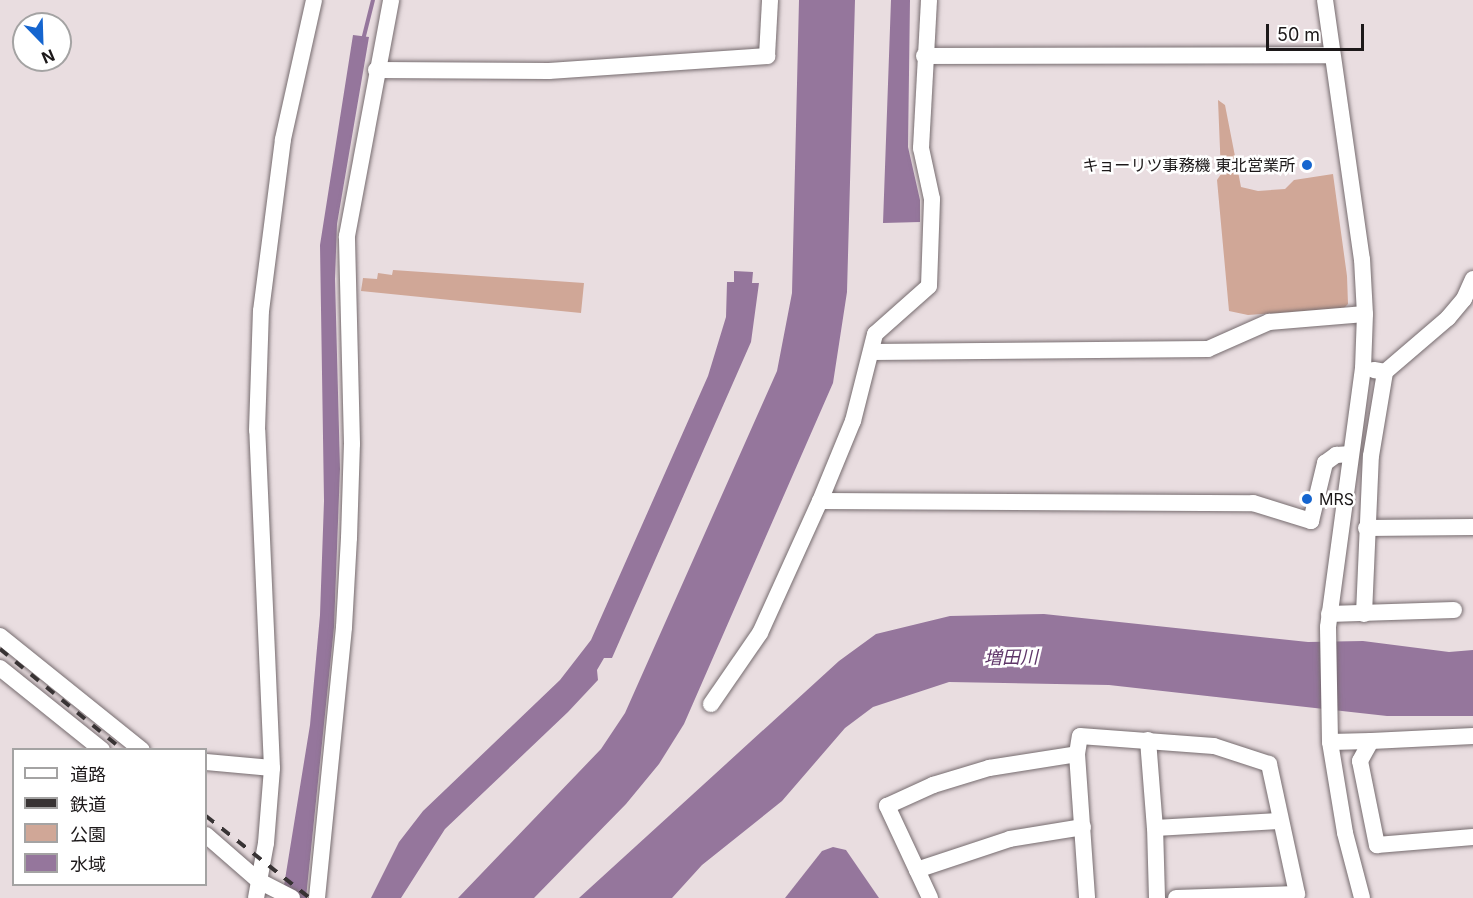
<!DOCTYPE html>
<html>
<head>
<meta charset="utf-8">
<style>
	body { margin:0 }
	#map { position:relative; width:1473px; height:898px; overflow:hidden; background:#e9dde0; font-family:Inter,"Noto Sans JP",sans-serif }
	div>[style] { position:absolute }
	.green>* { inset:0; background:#d0a797 }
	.water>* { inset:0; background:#95769c }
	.stream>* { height:4px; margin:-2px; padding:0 2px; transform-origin:2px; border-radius:2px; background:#95769c }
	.roads { filter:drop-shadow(0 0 2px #766c6f) drop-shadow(0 0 2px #766c6f) }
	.minor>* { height:16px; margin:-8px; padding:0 8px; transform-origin:8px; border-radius:8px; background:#fff }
	.rail>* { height:4px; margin-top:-2px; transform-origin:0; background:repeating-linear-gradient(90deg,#383334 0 10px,transparent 0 20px) }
	.dots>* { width:16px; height:16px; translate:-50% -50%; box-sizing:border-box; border:3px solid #fff; border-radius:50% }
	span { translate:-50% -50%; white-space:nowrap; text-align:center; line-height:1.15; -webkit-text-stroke:5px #fff; paint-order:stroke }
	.poi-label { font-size:16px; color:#1c1819 }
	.right { translate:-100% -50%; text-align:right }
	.left { translate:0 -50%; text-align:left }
	.water-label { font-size:18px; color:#5f3669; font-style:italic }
	.legend { position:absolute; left:12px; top:748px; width:195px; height:138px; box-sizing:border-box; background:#fff; border:2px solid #a4a3a3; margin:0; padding:8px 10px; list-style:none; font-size:18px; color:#1c1819 }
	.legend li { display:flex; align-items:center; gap:12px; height:30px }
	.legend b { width:30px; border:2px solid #a4a3a3 }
	.north { position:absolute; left:12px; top:12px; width:60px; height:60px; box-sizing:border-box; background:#fff; border:2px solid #a4a3a3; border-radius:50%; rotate:157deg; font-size:16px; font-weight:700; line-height:24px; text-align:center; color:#1c1819 }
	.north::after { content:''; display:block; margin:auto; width:21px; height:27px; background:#1565cf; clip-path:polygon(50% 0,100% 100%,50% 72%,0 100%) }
	.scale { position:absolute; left:1266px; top:24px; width:98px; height:27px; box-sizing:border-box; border:3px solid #1c1819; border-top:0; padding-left:8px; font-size:18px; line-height:21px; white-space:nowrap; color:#1c1819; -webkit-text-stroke:4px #fff; paint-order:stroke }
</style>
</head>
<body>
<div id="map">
	<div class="green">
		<div style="clip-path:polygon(1218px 100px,1225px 105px,1241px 187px,1258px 191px,1285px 189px,1294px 180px,1333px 174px,1347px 276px,1348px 304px,1344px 308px,1248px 315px,1229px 311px,1217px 180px,1221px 174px)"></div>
		<div style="clip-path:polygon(393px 270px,584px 283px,581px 313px,361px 291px,363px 278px,377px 279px,378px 273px,392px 275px)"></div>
	</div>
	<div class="water">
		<div style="clip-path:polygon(799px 0,855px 0,847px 292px,833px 383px,684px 724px,659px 764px,626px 804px,534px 898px,458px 898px,601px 749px,625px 713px,777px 371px,792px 293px)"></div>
		<div style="clip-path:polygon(891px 0,910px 0,908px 147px,920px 200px,920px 222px,883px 223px)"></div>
		<div style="clip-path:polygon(353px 35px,369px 37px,337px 224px,335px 279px,340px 469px,334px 627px,306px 898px,282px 898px,310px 725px,320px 615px,324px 501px,320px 245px)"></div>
		<div style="clip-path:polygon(734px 271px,753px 272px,752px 283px,759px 283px,751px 342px,612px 658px,604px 658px,597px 670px,598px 680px,568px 712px,445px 829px,401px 898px,371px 898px,399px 842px,423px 811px,560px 680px,591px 640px,708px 376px,726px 317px,727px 282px,734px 282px)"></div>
		<div style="clip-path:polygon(1044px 614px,1308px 642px,1363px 641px,1449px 652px,1473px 650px,1473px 716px,1387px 716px,1109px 685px,949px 682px,873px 707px,845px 728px,782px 801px,702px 865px,672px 898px,579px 898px,839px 661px,876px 634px,950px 616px)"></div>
		<div style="clip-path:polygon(833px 847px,846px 850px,879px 898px,785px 898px,822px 851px)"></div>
	</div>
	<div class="stream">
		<div style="left:363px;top:40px;width:41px;rotate:-76deg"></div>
	</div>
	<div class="roads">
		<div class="minor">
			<div style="left:1325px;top:0;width:262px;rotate:81.9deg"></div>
			<div style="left:1362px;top:259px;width:55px;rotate:86.9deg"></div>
			<div style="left:1365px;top:314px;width:54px;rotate:92.1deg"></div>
			<div style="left:1363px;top:368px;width:261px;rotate:97.7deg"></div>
			<div style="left:1328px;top:627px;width:115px;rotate:89deg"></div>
			<div style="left:1330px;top:742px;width:92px;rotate:80.6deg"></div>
			<div style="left:1345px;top:833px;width:67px;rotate:75.3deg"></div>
			<div style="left:924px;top:56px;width:408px;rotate:-0.1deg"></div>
			<div style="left:376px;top:70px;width:173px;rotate:0.3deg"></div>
			<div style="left:549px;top:71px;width:219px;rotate:-3.9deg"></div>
			<div style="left:767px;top:56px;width:56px;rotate:-86.9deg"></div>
			<div style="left:872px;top:352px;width:336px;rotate:-0.5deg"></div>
			<div style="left:1208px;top:349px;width:67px;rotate:-23.9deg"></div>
			<div style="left:1269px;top:322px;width:96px;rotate:-4.8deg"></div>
			<div style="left:1374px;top:370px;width:11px;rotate:10deg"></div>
			<div style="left:1385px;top:372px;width:83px;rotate:-40.6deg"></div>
			<div style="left:1448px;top:318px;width:25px;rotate:-50deg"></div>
			<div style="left:1464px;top:299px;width:22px;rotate:-66deg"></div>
			<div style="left:820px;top:501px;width:433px;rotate:0.3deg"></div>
			<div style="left:1253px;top:503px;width:61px;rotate:17.2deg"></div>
			<div style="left:1311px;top:521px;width:60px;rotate:-76.4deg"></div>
			<div style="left:1325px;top:463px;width:14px;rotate:-36deg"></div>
			<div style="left:1336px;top:455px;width:15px;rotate:-4deg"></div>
			<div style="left:1366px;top:528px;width:107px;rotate:-0.5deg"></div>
			<div style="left:1329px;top:614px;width:125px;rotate:-1.8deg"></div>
			<div style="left:1364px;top:614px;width:158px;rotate:-87.5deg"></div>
			<div style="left:1371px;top:456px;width:85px;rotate:-80.5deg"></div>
			<div style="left:0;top:636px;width:182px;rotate:38.8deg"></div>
			<div style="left:0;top:668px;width:131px;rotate:38.8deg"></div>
			<div style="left:711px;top:704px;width:86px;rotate:-55.4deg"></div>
			<div style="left:760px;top:633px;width:145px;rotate:-65.6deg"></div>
			<div style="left:820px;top:501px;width:87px;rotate:-67.6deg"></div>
			<div style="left:853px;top:421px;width:90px;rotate:-75.8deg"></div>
			<div style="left:875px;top:334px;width:72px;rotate:-41.6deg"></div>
			<div style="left:929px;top:286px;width:87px;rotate:-88deg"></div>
			<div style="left:932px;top:199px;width:52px;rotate:-102.2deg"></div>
			<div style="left:921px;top:148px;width:148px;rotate:-86.9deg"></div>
			<div style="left:1473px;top:736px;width:102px;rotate:177.2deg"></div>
			<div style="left:1371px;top:741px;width:23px;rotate:119deg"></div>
			<div style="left:1360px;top:761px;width:86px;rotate:78.6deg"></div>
			<div style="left:1377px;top:845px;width:96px;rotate:-4.8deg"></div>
			<div style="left:1148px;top:740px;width:88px;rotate:85.5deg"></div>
			<div style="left:1330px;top:742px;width:41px;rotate:-1.4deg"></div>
			<div style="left:1077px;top:754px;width:144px;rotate:86deg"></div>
			<div style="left:206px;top:762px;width:66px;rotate:5.2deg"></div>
			<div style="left:1083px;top:827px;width:74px;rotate:170.7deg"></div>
			<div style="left:1010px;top:839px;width:98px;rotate:161.6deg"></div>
			<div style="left:917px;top:870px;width:71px;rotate:-115.1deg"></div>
			<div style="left:887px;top:806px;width:51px;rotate:-24.5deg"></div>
			<div style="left:933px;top:785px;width:59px;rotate:-16.9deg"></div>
			<div style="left:989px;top:768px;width:89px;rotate:-9deg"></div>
			<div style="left:1077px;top:754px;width:18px;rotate:-81deg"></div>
			<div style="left:1080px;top:736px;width:134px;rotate:4.3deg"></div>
			<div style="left:1214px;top:746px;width:58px;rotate:18.1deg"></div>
			<div style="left:1269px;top:764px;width:133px;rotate:77.8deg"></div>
			<div style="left:1297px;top:894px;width:121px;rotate:178.1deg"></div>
			<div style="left:206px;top:835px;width:70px;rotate:41deg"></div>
			<div style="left:259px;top:881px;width:37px;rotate:27deg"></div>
			<div style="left:917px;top:870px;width:31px;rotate:65deg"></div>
			<div style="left:256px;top:898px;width:56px;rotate:-79.7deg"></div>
			<div style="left:266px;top:843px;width:75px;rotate:-85.4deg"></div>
			<div style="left:272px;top:768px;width:338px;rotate:-92.5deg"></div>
			<div style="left:257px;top:430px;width:119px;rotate:-88.1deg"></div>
			<div style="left:261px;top:311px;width:173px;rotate:-82.7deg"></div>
			<div style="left:283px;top:139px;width:142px;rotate:-77.4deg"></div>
			<div style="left:317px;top:898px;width:272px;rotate:-84.3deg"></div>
			<div style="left:344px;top:627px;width:89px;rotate:-86.8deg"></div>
			<div style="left:349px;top:538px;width:94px;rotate:-88.2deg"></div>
			<div style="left:352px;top:444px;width:208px;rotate:-91.4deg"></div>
			<div style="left:347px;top:236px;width:240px;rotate:-79.4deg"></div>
			<div style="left:1157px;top:898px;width:70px;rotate:-91.6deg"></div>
			<div style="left:1155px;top:828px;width:124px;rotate:-3.2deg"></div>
		</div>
	</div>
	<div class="rail">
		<div style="left:0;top:649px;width:159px;rotate:39.4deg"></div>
		<div style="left:206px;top:816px;width:132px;rotate:38.3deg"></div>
	</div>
	<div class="dots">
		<div style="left:1307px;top:165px;background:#1565cf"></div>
		<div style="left:1307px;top:499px;background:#1565cf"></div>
	</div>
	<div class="poi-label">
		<span class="right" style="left:1295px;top:165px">キョーリツ事務機 東北営業所</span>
		<span class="left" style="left:1319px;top:499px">MRS</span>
	</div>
	<div class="water-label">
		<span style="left:1011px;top:658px;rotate:-1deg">増田川</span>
	</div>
	<ul class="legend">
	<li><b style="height:8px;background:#fff"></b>道路</li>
	<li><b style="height:8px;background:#383334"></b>鉄道</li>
	<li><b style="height:16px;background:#d0a797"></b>公園</li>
	<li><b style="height:16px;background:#95769c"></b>水域</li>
	</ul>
	<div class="north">N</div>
	<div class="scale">50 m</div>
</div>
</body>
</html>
